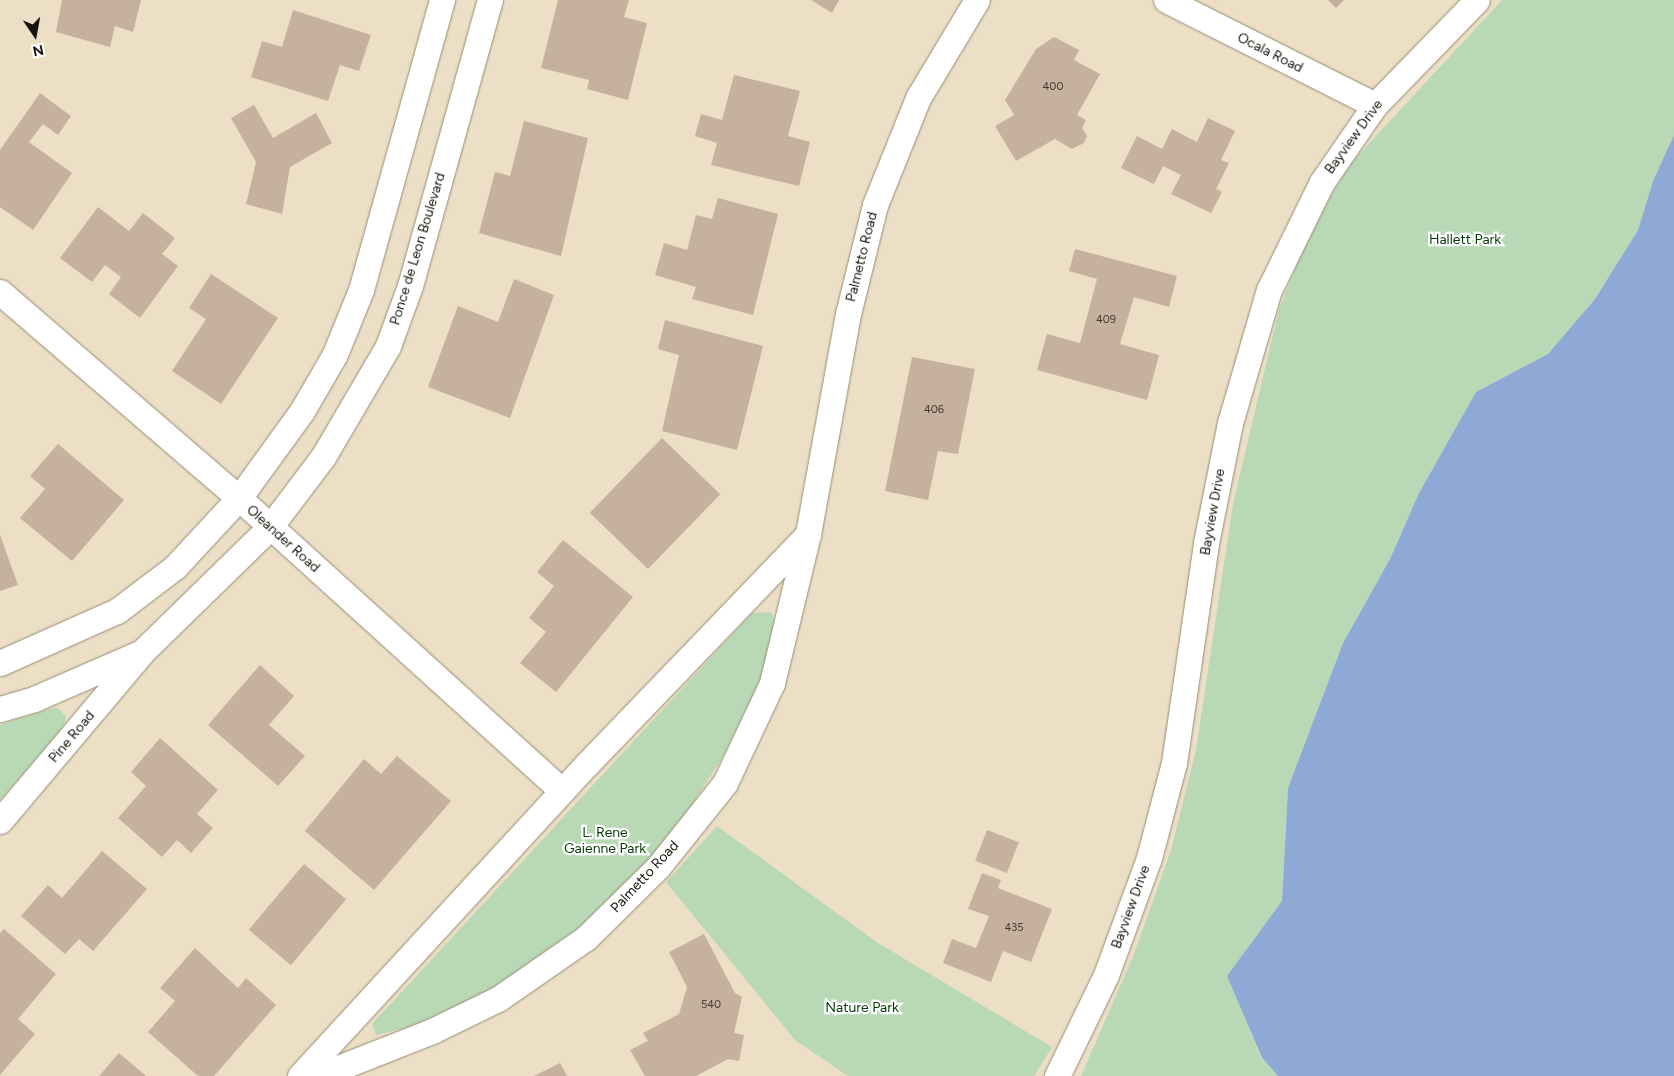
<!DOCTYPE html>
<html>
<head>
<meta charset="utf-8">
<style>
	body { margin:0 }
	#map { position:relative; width:1674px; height:1076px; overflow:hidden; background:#ecdfc6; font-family:Figtree,sans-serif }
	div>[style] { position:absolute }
	.green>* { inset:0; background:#b9d9b6 }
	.water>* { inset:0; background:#8ea9d6 }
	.building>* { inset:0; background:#c6b19e; transform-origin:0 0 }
	.roads { filter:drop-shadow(0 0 1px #988c75) drop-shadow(0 0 1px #988c75) }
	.street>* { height:25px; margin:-12.5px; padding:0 12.5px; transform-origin:12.5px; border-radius:12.5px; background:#fff }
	span { translate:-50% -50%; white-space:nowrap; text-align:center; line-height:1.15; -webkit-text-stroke:4.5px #fff; paint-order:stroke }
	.number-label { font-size:11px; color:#443b30 }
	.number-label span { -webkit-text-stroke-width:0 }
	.street-label { font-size:14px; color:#18140b }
	.park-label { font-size:14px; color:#033c02 }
	.north { position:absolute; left:10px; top:10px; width:50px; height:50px; -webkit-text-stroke:4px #fff; paint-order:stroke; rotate:168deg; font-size:14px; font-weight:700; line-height:20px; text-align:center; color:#18140b }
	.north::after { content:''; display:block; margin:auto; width:18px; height:22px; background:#18140b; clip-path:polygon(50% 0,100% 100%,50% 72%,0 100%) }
</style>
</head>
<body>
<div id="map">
	<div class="green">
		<div style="clip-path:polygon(1502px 0,1674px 0,1674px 135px,1653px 181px,1638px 230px,1595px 299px,1548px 354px,1476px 392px,1419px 493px,1390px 559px,1343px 643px,1288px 788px,1282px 901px,1228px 976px,1261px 1058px,1278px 1076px,1081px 1076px,1134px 954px,1171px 850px,1196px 750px,1233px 504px,1279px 309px,1312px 227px,1351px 163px)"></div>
		<div style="clip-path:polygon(771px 612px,775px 622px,773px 639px,757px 689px,722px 758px,681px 822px,632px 882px,578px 930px,498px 986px,430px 1022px,376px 1035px,372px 1024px,752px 613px)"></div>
		<div style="clip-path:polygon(56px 707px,66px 716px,62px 731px,0 800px,0 725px)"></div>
		<div style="clip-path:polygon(717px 826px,878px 943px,1052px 1047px,1034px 1076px,848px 1076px,795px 1040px,666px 882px)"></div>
	</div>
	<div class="water">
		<div style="clip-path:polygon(1674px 135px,1674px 1076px,1278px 1076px,1262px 1058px,1227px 976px,1282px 901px,1288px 788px,1343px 643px,1390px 559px,1419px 493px,1476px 392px,1548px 354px,1595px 299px,1638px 230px,1653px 181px)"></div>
	</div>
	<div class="building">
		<div style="clip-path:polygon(62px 0,141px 0,133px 32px,115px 26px,110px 47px,56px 32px)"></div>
		<div style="clip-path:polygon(558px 0,629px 0,624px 17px,647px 23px,628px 100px,587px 89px,589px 80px,541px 68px)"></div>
		<div style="clip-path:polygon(811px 0,839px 0,832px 13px)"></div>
		<div style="clip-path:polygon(1328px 0,1344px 0,1336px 8px)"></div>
		<div style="clip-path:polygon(293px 10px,371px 35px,359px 71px,340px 65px,328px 101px,251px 77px,262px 41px,282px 47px)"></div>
		<div style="clip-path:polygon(1054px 37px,1079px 50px,1074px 60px,1100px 74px,1077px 115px,1086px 120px,1082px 128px,1087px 136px,1084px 143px,1072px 149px,1055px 139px,1016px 161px,995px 126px,1014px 115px,1005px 100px,1036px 49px)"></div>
		<div style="clip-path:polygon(734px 75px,800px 91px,788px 136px,810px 142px,799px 186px,711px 165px,717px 143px,695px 136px,701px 114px,722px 120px)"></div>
		<div style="clip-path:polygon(40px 93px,71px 116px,58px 135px,43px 124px,29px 142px,72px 173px,33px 230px,0 207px,0 150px)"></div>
		<div style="clip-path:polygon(254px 105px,273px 138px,316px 113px,332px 143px,290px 167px,282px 214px,246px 204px,256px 162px,231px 118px)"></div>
		<div style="clip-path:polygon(1208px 118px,1235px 131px,1221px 160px,1229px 163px,1216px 189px,1222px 192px,1211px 213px,1171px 194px,1181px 175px,1163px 166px,1154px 184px,1121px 168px,1137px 136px,1162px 149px,1172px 129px,1197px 142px)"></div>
		<div style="clip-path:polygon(524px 121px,588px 138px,561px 256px,479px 233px,495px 172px,510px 176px)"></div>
		<div style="clip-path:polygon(718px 198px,778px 214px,753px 315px,692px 299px,696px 287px,655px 275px,664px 243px,687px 250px,696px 215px,712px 219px)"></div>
		<div style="clip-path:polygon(98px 207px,129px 231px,143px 213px,175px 238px,162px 254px,178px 266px,140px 318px,109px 294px,121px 277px,105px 265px,92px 282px,60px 258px)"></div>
		<div style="clip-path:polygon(1075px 249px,1177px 276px,1169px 307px,1134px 297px,1120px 344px,1159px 355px,1147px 400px,1037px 370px,1047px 334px,1080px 343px,1097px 279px,1069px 271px)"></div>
		<div style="clip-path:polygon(211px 274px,278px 318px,221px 404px,172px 371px,206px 319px,189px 308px)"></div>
		<div style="clip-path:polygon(514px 279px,554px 295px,510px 418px,428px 387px,458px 306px,498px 322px)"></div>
		<div style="clip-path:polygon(665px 320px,763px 346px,737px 450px,662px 431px,679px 355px,658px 349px)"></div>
		<div style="clip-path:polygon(912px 357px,975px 369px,958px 454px,938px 451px,928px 500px,885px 491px)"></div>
		<div style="left:662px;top:438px;width:81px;height:104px;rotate:44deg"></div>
		<div style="clip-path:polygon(58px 444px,124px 500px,72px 561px,20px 518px,45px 489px,30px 476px)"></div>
		<div style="clip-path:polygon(0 535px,18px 585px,0 591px)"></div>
		<div style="clip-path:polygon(563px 540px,633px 597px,556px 692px,520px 663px,546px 632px,529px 618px,554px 586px,537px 572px)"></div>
		<div style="clip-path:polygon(260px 665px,294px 696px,269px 725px,305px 756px,278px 786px,208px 725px)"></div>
		<div style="clip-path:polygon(160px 738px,218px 790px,197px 814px,213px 828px,191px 853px,177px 840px,162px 857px,118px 818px,146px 786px,131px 772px)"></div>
		<div style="clip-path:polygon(397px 756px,451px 801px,374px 890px,305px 831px,364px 759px,381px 774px)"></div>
		<div style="left:987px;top:830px;width:34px;height:33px;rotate:21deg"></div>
		<div style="clip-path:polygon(102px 851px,147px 889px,93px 951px,79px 939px,65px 954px,21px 916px,48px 885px,62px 898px)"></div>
		<div style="left:304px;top:864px;width:55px;height:86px;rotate:40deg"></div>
		<div style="clip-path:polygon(982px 873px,1001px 880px,998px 888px,1052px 909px,1031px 962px,1003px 951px,991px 982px,943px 963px,952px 939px,976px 948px,989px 916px,968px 909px)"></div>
		<div style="clip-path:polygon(4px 929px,56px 974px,18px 1019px,35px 1034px,0 1075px,0 933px)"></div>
		<div style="clip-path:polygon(704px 934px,735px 993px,742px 997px,734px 1033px,744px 1035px,739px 1061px,728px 1059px,696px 1076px,645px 1076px,630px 1050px,648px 1041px,643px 1033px,679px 1014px,687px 987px,669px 952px)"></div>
		<div style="clip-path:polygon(195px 948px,238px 988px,246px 978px,276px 1005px,214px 1076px,198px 1076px,148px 1032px,175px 1001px,160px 988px)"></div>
		<div style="clip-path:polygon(119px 1053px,146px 1076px,99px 1076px)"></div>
		<div style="clip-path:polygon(560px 1063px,567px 1076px,534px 1076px)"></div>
	</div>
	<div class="roads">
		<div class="street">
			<div style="left:1166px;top:0;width:234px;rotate:26.7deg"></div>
			<div style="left:0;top:292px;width:316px;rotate:40.8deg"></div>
			<div style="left:239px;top:498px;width:436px;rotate:42.2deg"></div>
			<div style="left:0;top:663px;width:128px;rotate:-24deg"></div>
			<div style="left:117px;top:611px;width:73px;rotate:-37.2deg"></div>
			<div style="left:175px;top:567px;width:94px;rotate:-47.2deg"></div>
			<div style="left:239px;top:498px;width:107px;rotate:-54.1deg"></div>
			<div style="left:302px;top:411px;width:66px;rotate:-59.9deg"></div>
			<div style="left:335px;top:354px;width:69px;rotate:-67.9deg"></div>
			<div style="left:361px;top:290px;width:301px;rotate:-74.4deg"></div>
			<div style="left:0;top:709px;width:35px;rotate:-16deg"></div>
			<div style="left:34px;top:699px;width:118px;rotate:-23.5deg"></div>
			<div style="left:142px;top:652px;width:179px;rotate:-44.3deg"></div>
			<div style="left:270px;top:527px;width:88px;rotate:-52.9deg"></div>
			<div style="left:323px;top:457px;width:129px;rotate:-59.6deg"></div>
			<div style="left:388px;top:346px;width:64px;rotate:-69.9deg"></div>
			<div style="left:410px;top:286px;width:297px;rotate:-74.4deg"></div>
			<div style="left:0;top:821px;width:216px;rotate:-49.9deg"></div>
			<div style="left:300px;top:1076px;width:424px;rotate:-47.4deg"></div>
			<div style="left:587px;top:764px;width:319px;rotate:-46.1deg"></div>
			<div style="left:808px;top:534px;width:224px;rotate:-79.7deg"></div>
			<div style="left:848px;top:314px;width:112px;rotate:-76.1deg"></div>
			<div style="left:875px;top:205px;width:115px;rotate:-68.1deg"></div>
			<div style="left:918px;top:98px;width:114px;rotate:-59deg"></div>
			<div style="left:318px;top:1076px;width:123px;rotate:-21.5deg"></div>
			<div style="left:432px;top:1031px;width:73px;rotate:-25.9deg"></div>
			<div style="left:498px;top:999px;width:107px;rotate:-34.7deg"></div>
			<div style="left:586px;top:938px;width:101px;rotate:-44.6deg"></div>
			<div style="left:658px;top:867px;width:107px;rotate:-51.4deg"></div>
			<div style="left:725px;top:783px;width:110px;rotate:-64.8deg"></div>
			<div style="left:772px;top:683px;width:153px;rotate:-76.4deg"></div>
			<div style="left:1057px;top:1076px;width:112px;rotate:-64.1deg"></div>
			<div style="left:1106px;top:975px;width:125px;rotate:-69.8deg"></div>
			<div style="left:1149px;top:858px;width:98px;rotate:-75.3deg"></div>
			<div style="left:1174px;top:763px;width:222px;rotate:-81.7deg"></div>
			<div style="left:1206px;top:543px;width:122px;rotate:-78.7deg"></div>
			<div style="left:1230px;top:423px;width:139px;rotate:-73.7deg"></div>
			<div style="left:1269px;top:290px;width:120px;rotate:-63.9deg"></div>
			<div style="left:1322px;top:182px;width:93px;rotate:-55.5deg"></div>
			<div style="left:1375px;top:105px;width:146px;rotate:-45.8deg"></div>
		</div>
	</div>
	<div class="number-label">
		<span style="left:1053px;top:87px">400</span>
		<span style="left:1106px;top:320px">409</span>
		<span style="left:934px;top:410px">406</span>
		<span style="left:1014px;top:928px">435</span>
		<span style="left:711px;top:1005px">540</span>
	</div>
	<div class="street-label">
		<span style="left:1270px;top:53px;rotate:27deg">Ocala Road</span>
		<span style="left:1354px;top:137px;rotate:-54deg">Bayview Drive</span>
		<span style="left:418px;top:249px;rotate:-73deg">Ponce de Leon Boulevard</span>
		<span style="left:862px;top:257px;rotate:-76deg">Palmetto Road</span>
		<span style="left:1213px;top:512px;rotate:-80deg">Bayview Drive</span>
		<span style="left:283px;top:539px;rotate:42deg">Oleander Road</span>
		<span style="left:72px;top:737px;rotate:-50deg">Pine Road</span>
		<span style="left:645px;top:877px;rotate:-47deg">Palmetto Road</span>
		<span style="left:1131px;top:907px;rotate:-70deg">Bayview Drive</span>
	</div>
	<div class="park-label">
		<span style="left:1465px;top:240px">Hallett Park</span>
		<span style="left:605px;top:841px">L. Rene<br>Gaienne Park</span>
		<span style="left:862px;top:1008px">Nature Park</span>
	</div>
	<div class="north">N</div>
</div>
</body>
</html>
